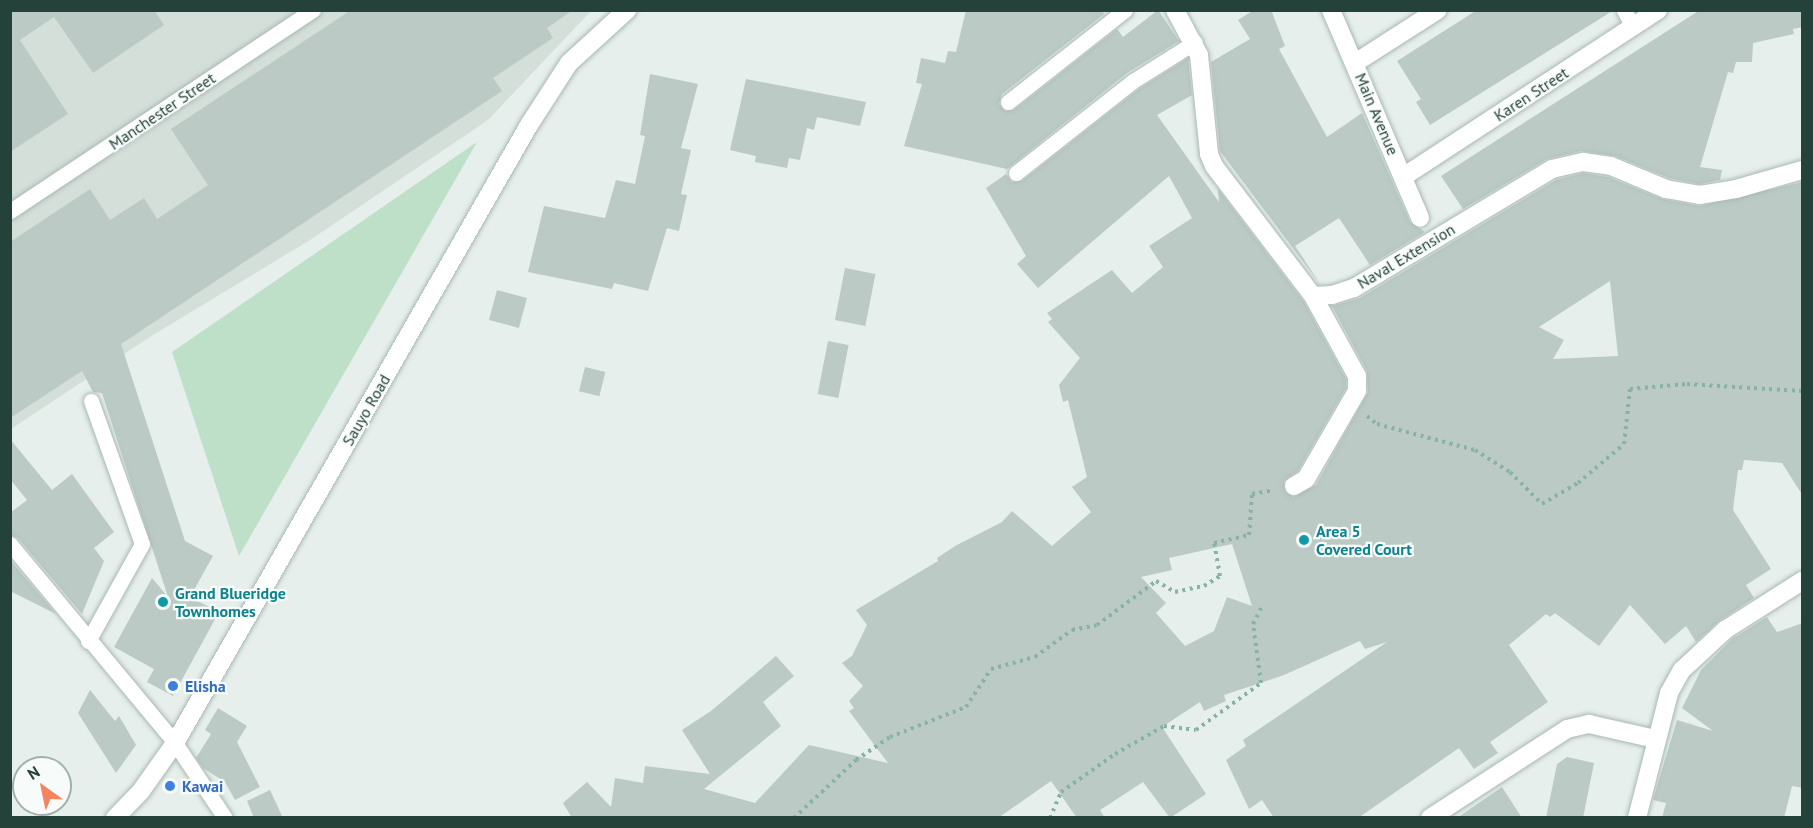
<!DOCTYPE html>
<html>
<head>
<meta charset="utf-8">
<style>
	body { margin:0 }
	#map { position:relative; width:1813px; height:828px; overflow:hidden; background:#e6efeb; font-family:"PT Sans",sans-serif }
	div>[style] { position:absolute }
	.built>* { inset:0; background:#d4dfda }
	.green>* { inset:0; background:#bfe0c8 }
	.building>* { inset:0; background:#bbcac4; transform-origin:0 0 }
	.path>* { height:4px; margin-top:-2px; transform-origin:0; background:repeating-linear-gradient(90deg,#86b3a5 0 3px,transparent 0 7.5px) }
	.roads { filter:drop-shadow(0 0 2px #a8b8b2) drop-shadow(0 0 2px #a8b8b2) }
	.lane>* { height:15px; margin:-7.5px; padding:0 7.5px; transform-origin:7.5px; border-radius:7.5px; background:#fff }
	.street>* { height:18px; margin:-9px; padding:0 9px; transform-origin:9px; border-radius:9px; background:#fff }
	.secondary>* { height:18px; margin:-9px; padding:0 9px; transform-origin:9px; border-radius:9px; background:#fff }
	.dots>* { width:16px; height:16px; translate:-50% -50%; box-sizing:border-box; border:3px solid #f7fbf9; border-radius:50% }
	span { translate:-50% -50%; white-space:nowrap; text-align:center; line-height:1.15; -webkit-text-stroke:4.5px #f7fbf9; paint-order:stroke }
	.street-label { font-size:16px; color:#24423a }
	.culture-label { font-size:16px; color:#0d838f; font-weight:700 }
	.left { translate:0 -50%; text-align:left }
	.shop-label { font-size:16px; color:#366cbe; font-weight:700 }
	.frame { position:absolute; inset:0; border:12px solid #24423a; pointer-events:none }
	.north { position:absolute; left:12px; top:756px; width:60px; height:60px; box-sizing:border-box; background:#f7fbf9; border:2px solid #a3b1ad; border-radius:50%; rotate:327deg; font-size:16px; font-weight:700; line-height:24px; text-align:center; color:#24423a }
	.north::after { content:''; display:block; margin:auto; width:21px; height:27px; background:#f4845f; clip-path:polygon(50% 0,100% 100%,50% 72%,0 100%) }
</style>
</head>
<body>
<div id="map">
	<div class="built">
		<div style="clip-path:polygon(11px 11px,591px 11px,488px 120px,310px 240px,153px 335px,11px 429px)"></div>
	</div>
	<div class="green">
		<div style="clip-path:polygon(477px 142px,239px 556px,172px 352px)"></div>
	</div>
	<div class="building">
		<div style="clip-path:polygon(10px 10px,154px 10px,164px 25px,93px 73px,54px 17px,20px 40px,68px 114px,10px 152px)"></div>
		<div style="clip-path:polygon(351px 10px,573px 10px,547px 28px,553px 38px,493px 78px,502px 91px,121px 344px,185px 541px,213px 556px,190px 597px,219px 612px,173px 696px,147px 682px,154px 669px,114px 647px,152px 578px,168px 597px,102px 393px,93px 392px,82px 371px,10px 418px,10px 242px,90px 189px,110px 220px,144px 198px,157px 219px,208px 185px,171px 129px)"></div>
		<div style="clip-path:polygon(966px 10px,1102px 10px,1104px 14px,1002px 94px,999px 104px,1005px 111px,1014px 110px,1117px 29px,1123px 37px,1158px 10px,1179px 41px,1127px 73px,1007px 169px,904px 146px,922px 84px,916px 83px,921px 58px,945px 63px,948px 51px,956px 52px)"></div>
		<div style="clip-path:polygon(1254px 10px,1271px 10px,1285px 46px,1279px 49px,1327px 137px,1362px 113px,1410px 222px,1425px 232px,1370px 265px,1339px 218px,1295px 246px,1320px 284px,1220px 151px,1211px 62px,1250px 39px,1238px 20px)"></div>
		<div style="clip-path:polygon(1477px 10px,1614px 10px,1430px 125px,1416px 102px,1421px 99px,1397px 61px)"></div>
		<div style="clip-path:polygon(1700px 10px,1803px 10px,1803px 27px,1793px 29px,1794px 34px,1753px 43px,1752px 62px,1736px 62px,1733px 73px,1728px 72px,1700px 167px,1722px 170px,1720px 180px,1699px 184px,1669px 178px,1615px 156px,1581px 151px,1547px 159px,1463px 209px,1441px 176px)"></div>
		<div style="clip-path:polygon(evenodd,1188px 58px,1192px 95px,1157px 115px,1219px 202px,1218px 189px,1304px 302px,1346px 379px,1346px 388px,1298px 471px,1284px 481px,1285px 492px,1293px 497px,1316px 485px,1368px 392px,1367px 371px,1332px 306px,1360px 298px,1556px 180px,1583px 173px,1608px 177px,1662px 199px,1700px 206px,1803px 182px,1803px 496px,1782px 463px,1744px 460px,1742px 470px,1738px 470px,1733px 510px,1771px 569px,1746px 585px,1754px 598px,1719px 621px,1696px 642px,1686px 626px,1665px 644px,1630px 605px,1599px 646px,1555px 613px,1550px 617px,1546px 614px,1509px 645px,1548px 702px,1490px 742px,1498px 753px,1474px 769px,1459px 748px,1358px 818px,1274px 818px,1262px 800px,1249px 809px,1226px 760px,1246px 746px,1243px 740px,1387px 642px,1365px 649px,1360px 641px,1284px 675px,1224px 695px,1226px 701px,1204px 711px,1200px 702px,1162px 727px,1206px 794px,1170px 818px,1143px 782px,1100px 810px,1105px 818px,1077px 818px,1051px 781px,998px 818px,572px 818px,563px 803px,587px 782px,611px 807px,615px 778px,643px 783px,645px 766px,710px 774px,682px 730px,711px 711px,776px 656px,794px 676px,763px 702px,781px 726px,704px 789px,755px 803px,809px 745px,888px 763px,849px 711px,854px 708px,849px 701px,863px 686px,842px 663px,852px 656px,867px 625px,856px 610px,938px 561px,937px 558px,955px 546px,1002px 522px,1012px 511px,1052px 546px,1091px 512px,1072px 487px,1087px 477px,1068px 400px,1063px 402px,1059px 385px,1080px 358px,1048px 322px,1052px 319px,1047px 313px,1112px 270px,1132px 293px,1163px 267px,1149px 246px,1192px 218px,1169px 176px,1038px 288px,1017px 264px,1026px 256px,986px 188px,1006px 174px,1012px 182px,1022px 181px,1139px 89px,1188px 58px,1610px 281px,1618px 356px,1553px 359px,1564px 340px,1539px 327px,1610px 281px,1188px 58px,1232px 544px,1252px 606px,1227px 597px,1214px 631px,1185px 646px,1156px 613px,1166px 603px,1141px 577px,1172px 570px,1169px 558px,1232px 544px)"></div>
		<div style="clip-path:polygon(650px 74px,698px 84px,681px 148px,691px 150px,681px 194px,687px 195px,679px 231px,667px 228px,648px 291px,614px 283px,612px 289px,528px 272px,544px 206px,605px 218px,616px 180px,635px 184px,645px 136px,640px 135px)"></div>
		<div style="clip-path:polygon(746px 79px,866px 102px,860px 126px,817px 117px,814px 130px,807px 128px,800px 160px,789px 158px,787px 168px,755px 162px,756px 156px,730px 150px)"></div>
		<div style="left:845px;top:268px;width:31px;height:53px;rotate:11deg"></div>
		<div style="left:497px;top:290px;width:31px;height:31px;rotate:15deg"></div>
		<div style="left:828px;top:341px;width:21px;height:54px;rotate:11deg"></div>
		<div style="left:585px;top:367px;width:21px;height:25px;rotate:14deg"></div>
		<div style="clip-path:polygon(10px 439px,52px 490px,72px 474px,114px 532px,94px 548px,104px 561px,82px 614px,18px 538px,10px 535px,10px 513px,27px 500px,10px 479px)"></div>
		<div style="clip-path:polygon(10px 560px,56px 614px,10px 591px)"></div>
		<div style="clip-path:polygon(1767px 617px,1777px 632px,1803px 623px,1803px 788px,1792px 786px,1784px 818px,1662px 818px,1666px 803px,1653px 800px,1677px 720px,1713px 731px,1682px 708px,1701px 670px,1732px 639px)"></div>
		<div style="clip-path:polygon(90px 690px,115px 721px,119px 716px,136px 745px,116px 773px,78px 713px)"></div>
		<div style="clip-path:polygon(218px 708px,247px 726px,237px 742px,260px 787px,235px 800px,225px 782px,203px 768px,196px 758px,211px 734px,205px 730px)"></div>
		<div style="clip-path:polygon(1567px 757px,1594px 763px,1583px 818px,1546px 818px,1557px 764px)"></div>
		<div style="clip-path:polygon(1502px 787px,1522px 818px,1457px 818px)"></div>
		<div style="clip-path:polygon(270px 790px,283px 818px,254px 818px,247px 801px)"></div>
	</div>
	<div class="path">
		<div style="left:1367px;top:416px;width:13px;rotate:39deg"></div>
		<div style="left:1377px;top:424px;width:101px;rotate:14.9deg"></div>
		<div style="left:1475px;top:450px;width:41px;rotate:32.2deg"></div>
		<div style="left:1510px;top:472px;width:45px;rotate:45deg"></div>
		<div style="left:1542px;top:504px;width:42px;rotate:-30.3deg"></div>
		<div style="left:1578px;top:483px;width:60px;rotate:-40.3deg"></div>
		<div style="left:1624px;top:444px;width:55px;rotate:-83.8deg"></div>
		<div style="left:1630px;top:389px;width:57px;rotate:-5deg"></div>
		<div style="left:1687px;top:384px;width:115px;rotate:3.5deg"></div>
		<div style="left:794px;top:818px;width:85px;rotate:-43.1deg"></div>
		<div style="left:856px;top:760px;width:41px;rotate:-34.1deg"></div>
		<div style="left:890px;top:737px;width:82px;rotate:-21.5deg"></div>
		<div style="left:966px;top:707px;width:45px;rotate:-56.7deg"></div>
		<div style="left:991px;top:669px;width:46px;rotate:-15.3deg"></div>
		<div style="left:1035px;top:657px;width:46px;rotate:-36.1deg"></div>
		<div style="left:1072px;top:630px;width:25px;rotate:-11deg"></div>
		<div style="left:1097px;top:625px;width:74px;rotate:-36.7deg"></div>
		<div style="left:1156px;top:581px;width:22px;rotate:30deg"></div>
		<div style="left:1175px;top:592px;width:30px;rotate:-12deg"></div>
		<div style="left:1204px;top:586px;width:19px;rotate:-32deg"></div>
		<div style="left:1220px;top:576px;width:34px;rotate:-100deg"></div>
		<div style="left:1214px;top:543px;width:36px;rotate:-13deg"></div>
		<div style="left:1249px;top:535px;width:41px;rotate:-85.8deg"></div>
		<div style="left:1252px;top:494px;width:22px;rotate:-10deg"></div>
		<div style="left:1050px;top:818px;width:28px;rotate:-67deg"></div>
		<div style="left:1061px;top:792px;width:66px;rotate:-35.1deg"></div>
		<div style="left:1115px;top:754px;width:56px;rotate:-29.7deg"></div>
		<div style="left:1164px;top:726px;width:32px;rotate:7deg"></div>
		<div style="left:1196px;top:730px;width:80px;rotate:-35.9deg"></div>
		<div style="left:1261px;top:683px;width:60px;rotate:-97.7deg"></div>
		<div style="left:1253px;top:624px;width:18px;rotate:-63deg"></div>
	</div>
	<div class="roads">
		<div class="lane">
			<div style="left:1624px;top:10px;width:19px;rotate:62deg"></div>
			<div style="left:1008px;top:102px;width:149px;rotate:-38.2deg"></div>
			<div style="left:1016px;top:173px;width:149px;rotate:-38.2deg"></div>
			<div style="left:1133px;top:81px;width:73px;rotate:-32.2deg"></div>
			<div style="left:10px;top:211px;width:364px;rotate:-33.6deg"></div>
			<div style="left:10px;top:544px;width:259px;rotate:50.3deg"></div>
			<div style="left:175px;top:743px;width:90px;rotate:56.3deg"></div>
			<div style="left:88px;top:641px;width:111px;rotate:-60.9deg"></div>
			<div style="left:142px;top:544px;width:152px;rotate:-109.6deg"></div>
		</div>
		<div class="street">
			<div style="left:1175px;top:10px;width:51px;rotate:61.9deg"></div>
			<div style="left:1199px;top:55px;width:100px;rotate:84.2deg"></div>
			<div style="left:1209px;top:154px;width:13px;rotate:67deg"></div>
			<div style="left:1214px;top:166px;width:163px;rotate:52.7deg"></div>
			<div style="left:1313px;top:296px;width:19px;rotate:-3deg"></div>
			<div style="left:1332px;top:295px;width:23px;rotate:-18deg"></div>
			<div style="left:1354px;top:288px;width:231px;rotate:-31deg"></div>
			<div style="left:1552px;top:169px;width:32px;rotate:-13deg"></div>
			<div style="left:1583px;top:162px;width:28px;rotate:8deg"></div>
			<div style="left:1611px;top:166px;width:60px;rotate:22.7deg"></div>
			<div style="left:1666px;top:189px;width:34px;rotate:10deg"></div>
			<div style="left:1699px;top:195px;width:37px;rotate:-9deg"></div>
			<div style="left:1736px;top:189px;width:69px;rotate:-16.1deg"></div>
			<div style="left:1331px;top:10px;width:226px;rotate:66.8deg"></div>
			<div style="left:1355px;top:63px;width:98px;rotate:-32.6deg"></div>
			<div style="left:1403px;top:177px;width:305px;rotate:-33.2deg"></div>
			<div style="left:1294px;top:486px;width:14px;rotate:-30deg"></div>
			<div style="left:1306px;top:479px;width:102px;rotate:-59.9deg"></div>
			<div style="left:1357px;top:391px;width:15px;rotate:-90deg"></div>
			<div style="left:1357px;top:376px;width:91px;rotate:-118.8deg"></div>
			<div style="left:1430px;top:818px;width:163px;rotate:-33deg"></div>
			<div style="left:1567px;top:729px;width:23px;rotate:-13deg"></div>
			<div style="left:1589px;top:724px;width:68px;rotate:12.8deg"></div>
			<div style="left:1637px;top:818px;width:129px;rotate:-75.6deg"></div>
			<div style="left:1669px;top:693px;width:26px;rotate:-61deg"></div>
			<div style="left:1682px;top:670px;width:59px;rotate:-42.9deg"></div>
			<div style="left:1725px;top:630px;width:91px;rotate:-32.5deg"></div>
		</div>
		<div class="secondary">
			<div style="left:115px;top:818px;width:37px;rotate:-46deg"></div>
			<div style="left:141px;top:791px;width:59px;rotate:-54.7deg"></div>
			<div style="left:175px;top:743px;width:712px;rotate:-60.2deg"></div>
			<div style="left:529px;top:125px;width:74px;rotate:-57.2deg"></div>
			<div style="left:569px;top:63px;width:79px;rotate:-42.4deg"></div>
		</div>
	</div>
	<div class="dots">
		<div style="left:1304px;top:540px;background:#0f9aa8"></div>
		<div style="left:163px;top:602px;background:#0f9aa8"></div>
		<div style="left:173px;top:686px;background:#3f7fe0"></div>
		<div style="left:170px;top:786px;background:#3f7fe0"></div>
	</div>
	<div class="street-label">
		<span style="left:1531px;top:94px;rotate:-33deg">Karen Street</span>
		<span style="left:162px;top:111px;rotate:-34deg">Manchester Street</span>
		<span style="left:1377px;top:114px;rotate:67deg">Main Avenue</span>
		<span style="left:1406px;top:256px;rotate:-31deg">Naval Extension</span>
		<span style="left:366px;top:410px;rotate:-60deg">Sauyo Road</span>
	</div>
	<div class="culture-label">
		<span class="left" style="left:1316px;top:540px">Area 5<br>Covered Court</span>
		<span class="left" style="left:175px;top:602px">Grand Blueridge<br>Townhomes</span>
	</div>
	<div class="shop-label">
		<span class="left" style="left:185px;top:686px">Elisha</span>
		<span class="left" style="left:182px;top:786px">Kawai</span>
	</div>
	<div class="frame"></div>
	<div class="north">N</div>
</div>
</body>
</html>
